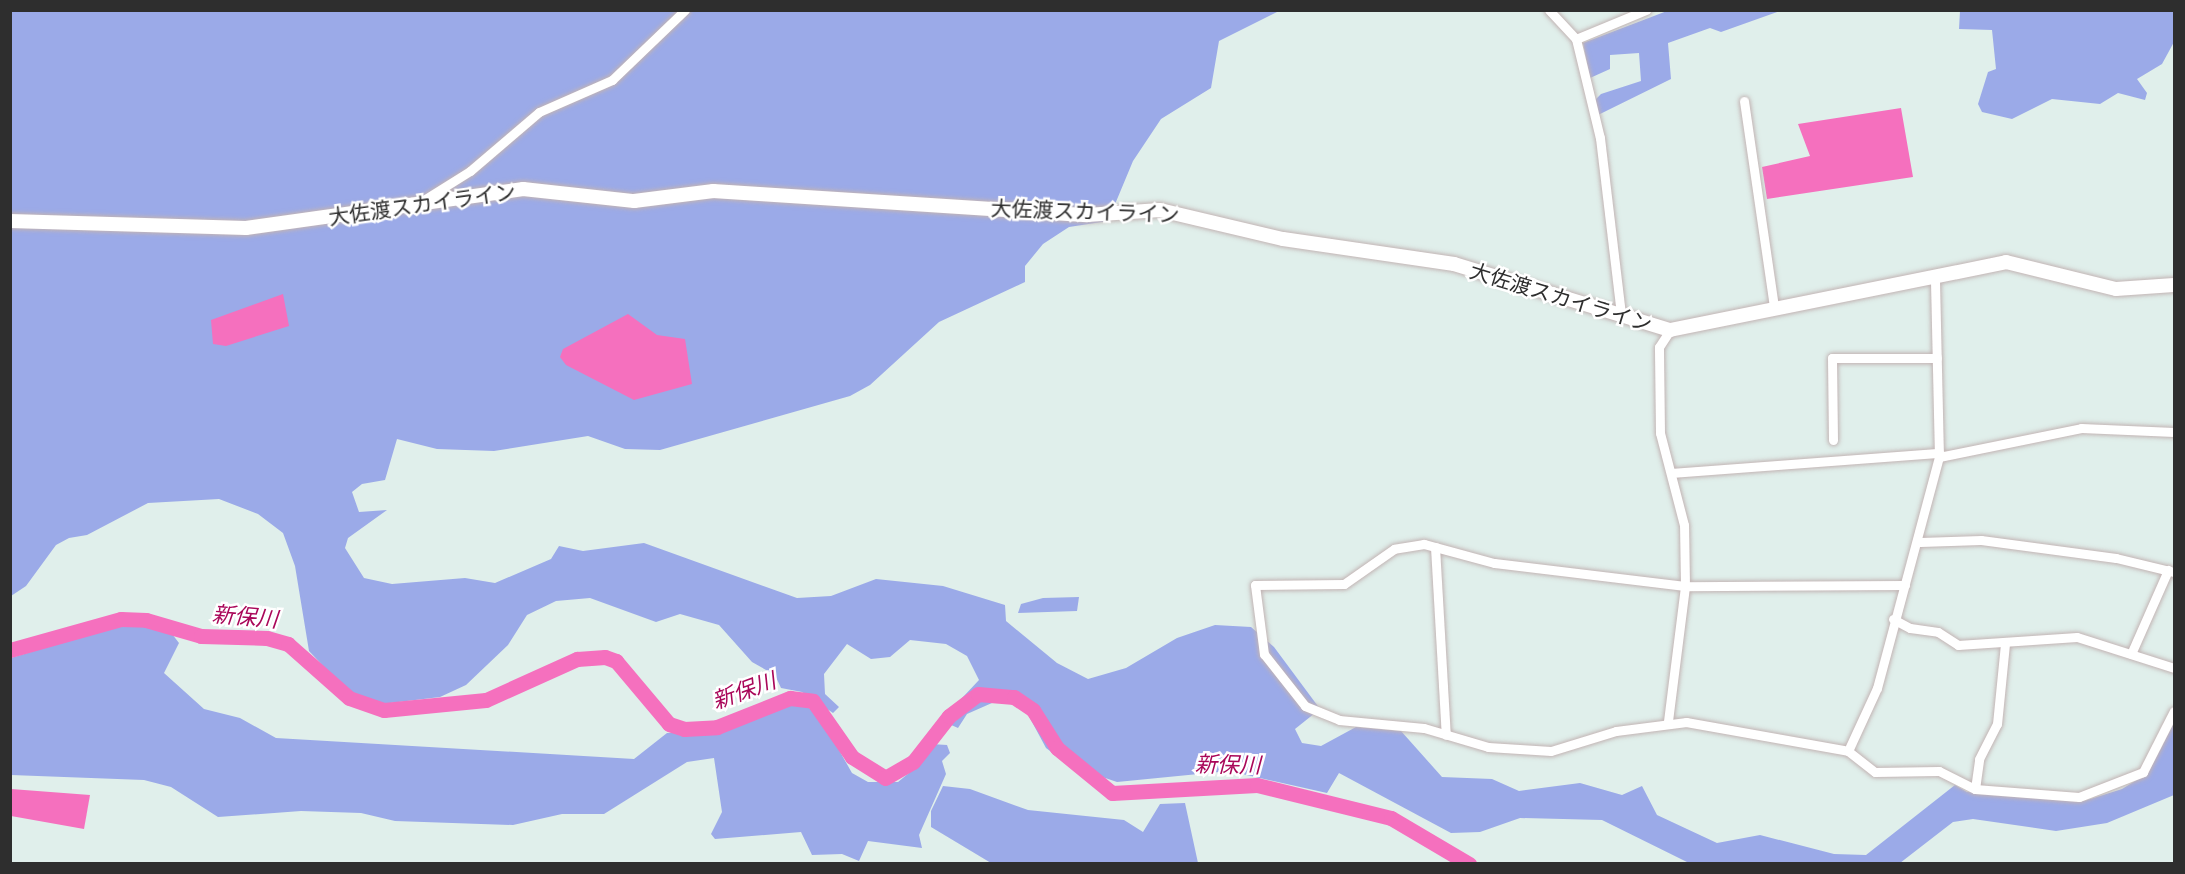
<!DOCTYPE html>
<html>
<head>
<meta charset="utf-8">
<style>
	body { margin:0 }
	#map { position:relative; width:2185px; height:874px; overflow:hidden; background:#e0efeb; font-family:Quicksand,"Noto Sans JP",sans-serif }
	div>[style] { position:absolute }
	.green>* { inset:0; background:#9baae8 }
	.water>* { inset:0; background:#f570be }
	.river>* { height:15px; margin:-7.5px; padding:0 7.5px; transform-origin:7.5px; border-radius:7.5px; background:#f570be }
	.roads { filter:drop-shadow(0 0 2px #c2b4b4) drop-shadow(0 0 2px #c2b4b4) }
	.street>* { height:9px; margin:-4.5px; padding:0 4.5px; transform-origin:4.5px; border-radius:4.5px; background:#fff }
	.secondary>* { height:14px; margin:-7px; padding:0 7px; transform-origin:7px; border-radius:7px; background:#fff }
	span { translate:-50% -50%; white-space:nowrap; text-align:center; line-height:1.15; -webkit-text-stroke:5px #fff; paint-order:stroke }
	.street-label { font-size:21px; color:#2e2e2e }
	.water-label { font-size:22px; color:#a90759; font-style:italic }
	.frame { position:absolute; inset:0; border:12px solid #2e2e2e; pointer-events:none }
</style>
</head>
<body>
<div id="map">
	<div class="green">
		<div style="clip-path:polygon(2152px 10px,2174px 11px,2174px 42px,2162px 64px,2137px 79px,2147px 93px,2145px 100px,2118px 93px,2100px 104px,2052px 99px,2012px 119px,1982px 112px,1978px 104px,1988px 72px,1996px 69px,1992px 30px,1959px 29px,1960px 11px)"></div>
		<div style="clip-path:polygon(11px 11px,1279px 11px,1219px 41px,1211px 88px,1161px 119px,1133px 161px,1108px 221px,1069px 227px,1043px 244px,1025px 266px,1025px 282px,939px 322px,870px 385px,850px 396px,660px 450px,625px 449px,588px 436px,494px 451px,437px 449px,397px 439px,385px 480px,362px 484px,352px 492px,359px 512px,387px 510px,348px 538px,345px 548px,364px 578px,392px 584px,465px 578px,495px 583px,551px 559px,559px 546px,583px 551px,644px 543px,797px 598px,831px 596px,876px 579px,943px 586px,1005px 605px,1006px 621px,1057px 663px,1088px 679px,1126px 668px,1177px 638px,1215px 625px,1251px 627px,1274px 647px,1320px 709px,1295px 729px,1302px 743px,1321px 746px,1356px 727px,1401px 731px,1442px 777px,1492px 779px,1519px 791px,1580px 783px,1622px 795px,1642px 786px,1657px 815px,1717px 843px,1760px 835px,1834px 854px,1866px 855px,1955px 785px,1967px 792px,2084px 801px,2122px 789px,2148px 773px,2174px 723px,2174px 795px,2107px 823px,2056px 831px,1973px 819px,1953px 822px,1900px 863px,1689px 863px,1602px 820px,1520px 818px,1480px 832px,1451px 833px,1339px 773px,1327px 793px,1229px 771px,1117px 782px,1070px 766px,1046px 748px,1024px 707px,1001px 699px,967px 714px,958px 728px,949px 724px,947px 714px,979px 680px,967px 656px,946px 644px,910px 640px,890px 657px,871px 659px,847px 644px,824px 674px,825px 694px,839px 707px,833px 713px,802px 692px,781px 688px,775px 675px,752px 662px,719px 625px,680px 614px,656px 622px,590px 598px,556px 601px,527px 615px,508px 645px,466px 685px,440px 697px,382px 704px,348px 692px,309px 651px,295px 566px,283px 533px,258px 514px,219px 499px,148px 503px,87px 535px,69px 538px,56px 545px,26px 586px,11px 596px)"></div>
		<div style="clip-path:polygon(1667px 11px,1780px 11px,1721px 32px,1710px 28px,1668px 43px,1671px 79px,1598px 115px,1594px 101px,1601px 94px,1641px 81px,1639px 53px,1610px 55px,1610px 69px,1590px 78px,1583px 43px)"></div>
		<div style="clip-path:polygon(1079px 597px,1077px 611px,1018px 613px,1021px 604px,1043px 598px)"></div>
		<div style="clip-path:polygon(123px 624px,169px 630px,179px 643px,164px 673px,204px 709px,240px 718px,276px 738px,634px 759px,667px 733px,727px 730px,798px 702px,818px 713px,852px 773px,868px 782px,898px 782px,920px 764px,931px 744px,947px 745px,950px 753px,942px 761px,946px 774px,919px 835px,922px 848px,868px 841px,859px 861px,842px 854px,812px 855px,801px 832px,715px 839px,711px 834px,722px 812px,714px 758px,687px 762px,604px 814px,562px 814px,513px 825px,395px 821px,361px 813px,301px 811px,218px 817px,171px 787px,144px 780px,11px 775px,11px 658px)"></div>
		<div style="clip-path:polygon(943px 786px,970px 789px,1028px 810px,1124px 820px,1143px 832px,1160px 804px,1185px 803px,1198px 863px,991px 863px,931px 827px,931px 811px)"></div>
	</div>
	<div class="water">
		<div style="clip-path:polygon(1901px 108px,1913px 177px,1767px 199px,1762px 167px,1810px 156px,1798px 124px)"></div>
		<div style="clip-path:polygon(283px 294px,289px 326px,226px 346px,213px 344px,211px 320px)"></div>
		<div style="clip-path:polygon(628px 314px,657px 335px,685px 339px,692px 384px,634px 400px,566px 365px,560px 357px,563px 349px)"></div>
		<div style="clip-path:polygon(11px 789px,90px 795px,84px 829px,11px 816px)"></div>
	</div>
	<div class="river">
		<div style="left:10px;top:650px;width:115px;rotate:-15.6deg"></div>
		<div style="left:121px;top:619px;width:25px;rotate:2deg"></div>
		<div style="left:146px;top:620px;width:57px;rotate:16.2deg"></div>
		<div style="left:201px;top:636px;width:66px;rotate:1.7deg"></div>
		<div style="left:267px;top:638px;width:22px;rotate:16deg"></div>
		<div style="left:288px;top:644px;width:81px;rotate:41.5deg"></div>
		<div style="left:349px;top:698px;width:37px;rotate:19deg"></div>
		<div style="left:384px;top:710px;width:102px;rotate:-5.6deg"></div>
		<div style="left:486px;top:700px;width:100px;rotate:-24.3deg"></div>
		<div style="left:577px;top:659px;width:28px;rotate:-4deg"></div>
		<div style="left:605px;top:657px;width:12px;rotate:20deg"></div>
		<div style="left:616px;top:661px;width:82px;rotate:49.9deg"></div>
		<div style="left:669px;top:724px;width:16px;rotate:18deg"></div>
		<div style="left:684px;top:729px;width:33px;rotate:-3deg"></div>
		<div style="left:717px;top:727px;width:79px;rotate:-21.7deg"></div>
		<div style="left:790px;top:698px;width:23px;rotate:7deg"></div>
		<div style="left:813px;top:701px;width:68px;rotate:55.1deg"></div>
		<div style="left:852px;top:757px;width:39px;rotate:32deg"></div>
		<div style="left:885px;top:778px;width:32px;rotate:-30deg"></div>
		<div style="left:913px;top:762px;width:58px;rotate:-52deg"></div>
		<div style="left:949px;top:716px;width:36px;rotate:-37deg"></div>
		<div style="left:978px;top:694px;width:36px;rotate:5deg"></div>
		<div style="left:1014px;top:697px;width:23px;rotate:34deg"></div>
		<div style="left:1033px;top:710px;width:45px;rotate:57.7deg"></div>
		<div style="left:1057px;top:748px;width:71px;rotate:39.3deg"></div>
		<div style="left:1112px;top:793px;width:145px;rotate:-3.2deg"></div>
		<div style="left:1257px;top:785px;width:138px;rotate:13.8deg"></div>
		<div style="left:1391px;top:818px;width:91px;rotate:30.5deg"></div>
	</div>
	<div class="roads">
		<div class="street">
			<div style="left:1549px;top:10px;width:40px;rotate:47deg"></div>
			<div style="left:1576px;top:39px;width:102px;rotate:76.4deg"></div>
			<div style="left:1600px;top:138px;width:178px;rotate:83.2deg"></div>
			<div style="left:1576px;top:39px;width:76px;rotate:-22.5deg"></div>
			<div style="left:1744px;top:101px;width:207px;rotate:81.7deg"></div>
			<div style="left:422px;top:201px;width:57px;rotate:-32deg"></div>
			<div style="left:470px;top:171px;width:91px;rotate:-40.5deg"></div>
			<div style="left:539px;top:112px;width:80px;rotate:-23.7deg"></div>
			<div style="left:612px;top:80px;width:101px;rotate:-43.8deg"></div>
			<div style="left:1833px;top:440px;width:82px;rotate:-90.7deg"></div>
			<div style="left:1832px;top:358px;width:105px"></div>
			<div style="left:1939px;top:457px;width:145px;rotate:-11.5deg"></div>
			<div style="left:2081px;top:428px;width:93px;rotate:2.5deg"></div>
			<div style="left:1672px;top:473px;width:268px;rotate:-4.3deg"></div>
			<div style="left:1920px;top:542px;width:61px;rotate:-1.9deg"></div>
			<div style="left:1981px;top:540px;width:136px;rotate:7.6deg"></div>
			<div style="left:2116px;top:558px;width:60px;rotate:13.6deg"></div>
			<div style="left:1435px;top:547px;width:188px;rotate:86.7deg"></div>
			<div style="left:1905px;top:585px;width:220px;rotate:179.7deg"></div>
			<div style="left:1685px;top:586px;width:192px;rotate:-173.1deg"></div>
			<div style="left:1494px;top:563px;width:73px;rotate:-164.8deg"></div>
			<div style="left:1424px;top:544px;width:30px;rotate:171deg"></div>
			<div style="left:1394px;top:549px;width:61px;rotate:145deg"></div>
			<div style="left:1344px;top:584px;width:89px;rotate:179.4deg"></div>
			<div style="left:1255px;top:585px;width:70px;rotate:82.6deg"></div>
			<div style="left:1264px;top:654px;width:66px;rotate:51.7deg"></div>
			<div style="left:1305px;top:706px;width:37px;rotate:22deg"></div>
			<div style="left:1339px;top:720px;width:85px;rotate:5.4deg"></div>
			<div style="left:1424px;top:728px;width:67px;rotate:16.5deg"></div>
			<div style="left:1488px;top:747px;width:63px;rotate:3.6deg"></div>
			<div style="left:1551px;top:751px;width:68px;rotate:-17.1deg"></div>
			<div style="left:1616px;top:731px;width:71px;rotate:-7.3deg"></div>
			<div style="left:1686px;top:722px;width:165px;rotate:10.1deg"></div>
			<div style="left:1848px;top:751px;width:34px;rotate:38deg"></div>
			<div style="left:1875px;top:772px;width:64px;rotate:-0.9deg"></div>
			<div style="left:1939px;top:771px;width:40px;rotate:26.6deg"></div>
			<div style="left:1975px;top:789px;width:104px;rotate:4.4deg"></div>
			<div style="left:2079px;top:797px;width:69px;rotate:-21.3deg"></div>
			<div style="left:2143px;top:772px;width:68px;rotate:-63.1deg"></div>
			<div style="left:1893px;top:619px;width:19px;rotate:28deg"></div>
			<div style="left:1910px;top:628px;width:28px;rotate:8deg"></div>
			<div style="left:1938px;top:632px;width:24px;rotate:33deg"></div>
			<div style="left:1958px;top:645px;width:119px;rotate:-3.8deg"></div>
			<div style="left:2077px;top:637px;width:102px;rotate:17.7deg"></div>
			<div style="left:2131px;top:654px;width:92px;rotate:-66.2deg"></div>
			<div style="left:1668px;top:721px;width:136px;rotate:-82.8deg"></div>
			<div style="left:1685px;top:586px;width:61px;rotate:-90.9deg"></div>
			<div style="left:1684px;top:525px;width:95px;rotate:-104.6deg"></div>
			<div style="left:1660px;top:433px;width:86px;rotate:-90.7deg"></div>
			<div style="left:1659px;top:347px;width:20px;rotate:-57deg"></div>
			<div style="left:1848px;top:751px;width:69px;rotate:-65.3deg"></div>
			<div style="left:1877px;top:688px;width:239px;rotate:-75deg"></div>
			<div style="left:1939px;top:457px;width:183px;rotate:-91.3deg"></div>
			<div style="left:1975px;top:789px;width:30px;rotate:-82deg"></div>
			<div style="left:1979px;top:759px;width:39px;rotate:-63deg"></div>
			<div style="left:1997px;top:724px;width:80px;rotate:-84.3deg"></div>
		</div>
		<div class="secondary">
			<div style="left:10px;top:221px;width:236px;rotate:1.7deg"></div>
			<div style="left:246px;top:228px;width:280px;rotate:-8deg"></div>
			<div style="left:523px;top:189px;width:112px;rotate:6.2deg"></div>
			<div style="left:634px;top:201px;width:80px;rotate:-7.2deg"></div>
			<div style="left:713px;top:191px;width:375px;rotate:3.7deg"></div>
			<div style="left:1087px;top:215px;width:73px;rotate:-3.9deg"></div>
			<div style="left:1160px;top:210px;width:126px;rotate:13.3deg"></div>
			<div style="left:1283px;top:239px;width:173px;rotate:8.3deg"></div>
			<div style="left:1454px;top:264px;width:226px;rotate:17deg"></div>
			<div style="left:1670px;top:330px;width:343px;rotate:-11.4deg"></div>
			<div style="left:2006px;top:262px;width:113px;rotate:13.8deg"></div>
			<div style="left:2116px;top:289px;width:58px;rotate:-3.9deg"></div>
		</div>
	</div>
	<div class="street-label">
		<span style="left:422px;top:204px;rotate:-8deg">大佐渡スカイライン</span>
		<span style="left:1085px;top:211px;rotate:2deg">大佐渡スカイライン</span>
		<span style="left:1561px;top:297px;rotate:17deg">大佐渡スカイライン</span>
	</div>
	<div class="water-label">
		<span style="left:245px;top:617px;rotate:5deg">新保川</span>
		<span style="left:744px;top:691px;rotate:-20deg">新保川</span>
		<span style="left:1228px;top:765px;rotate:1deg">新保川</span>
	</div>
	<div class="frame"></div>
</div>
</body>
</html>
